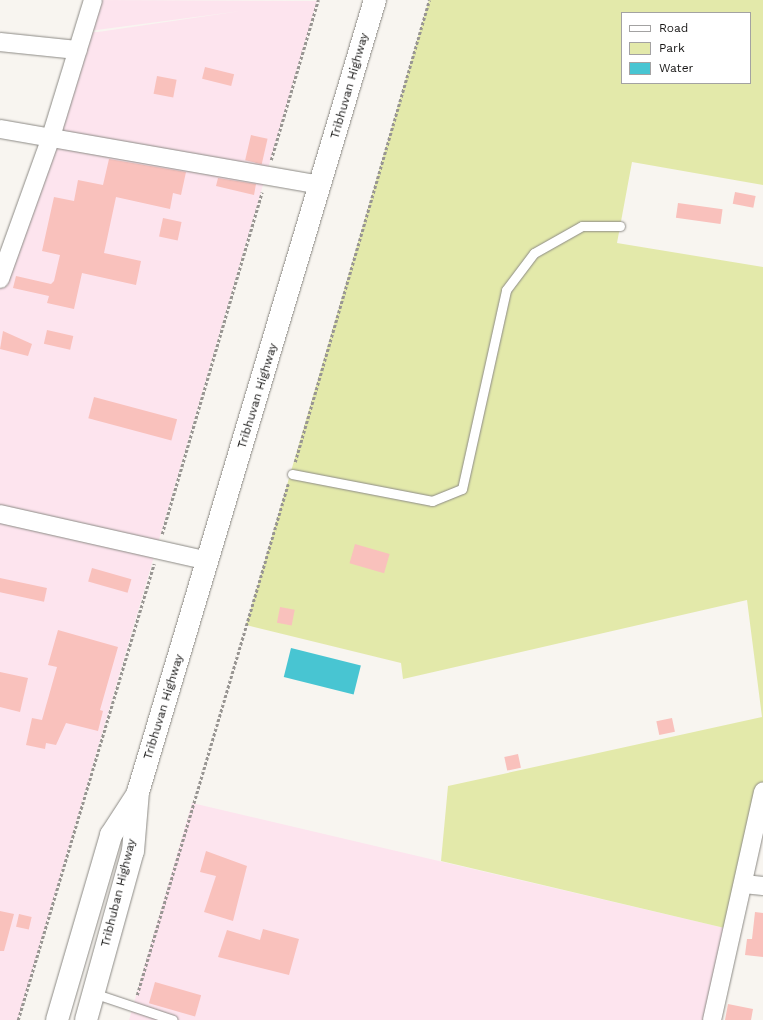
<!DOCTYPE html>
<html>
<head>
<meta charset="utf-8">
<style>
	body { margin:0 }
	#map { position:relative; width:763px; height:1020px; overflow:hidden; background:#f8f5f0; font-family:"Work Sans",sans-serif }
	div>[style] { position:absolute }
	.industrial>* { inset:0; background:#fde4ee }
	.green>* { inset:0; background:#e3e9aa }
	.water>* { inset:0; background:#48c5d2; transform-origin:0 0 }
	.building>* { inset:0; background:#f9c1bc; transform-origin:0 0 }
	.path>* { height:2.5px; margin-top:-1.25px; transform-origin:0; background:repeating-linear-gradient(90deg,#989592 0 3px,transparent 0 5px) }
	.roads { filter:drop-shadow(0 0 1px #8c8a85) drop-shadow(0 0 1px #8c8a85) }
	.service>* { height:9px; margin:-4.5px; padding:0 4.5px; transform-origin:4.5px; border-radius:4.5px; background:#fff }
	.minor>* { height:18px; margin:-9px; padding:0 9px; transform-origin:9px; border-radius:9px; background:#fff }
	.trunk>* { height:22px; margin:-11px; padding:0 11px; transform-origin:11px; border-radius:11px; background:#fff }
	span { translate:-50% -50%; white-space:nowrap; text-align:center; line-height:1.15; -webkit-text-stroke:3.5px #fff; paint-order:stroke }
	.street-label { font-size:12px; color:#181716 }
	.legend { position:absolute; left:621px; top:12px; width:130px; height:72px; box-sizing:border-box; background:#fff; border:1px solid #a3a2a2; margin:0; padding:5px 7px; list-style:none; font-size:12px; color:#181716 }
	.legend li { display:flex; align-items:center; gap:8px; height:20px }
	.legend b { width:20px; border:1px solid #a3a2a2 }
</style>
</head>
<body>
<div id="map">
	<div class="industrial">
		<div style="clip-path:polygon(evenodd,93px 0,317px 1px,18px 1020px,0 1020px,0 279px,93px 0,241px 11px,98px 32px,89px 32px,89px 31px,241px 11px)"></div>
		<div style="clip-path:polygon(192px 803px,733px 930px,712px 1020px,129px 1020px)"></div>
	</div>
	<div class="green">
		<div style="clip-path:polygon(evenodd,429px 0,763px 0,763px 185px,632px 162px,617px 243px,763px 267px,763px 792px,733px 930px,441px 861px,448px 786px,762px 717px,747px 600px,403px 679px,401px 663px,246px 625px,429px 0,622px 13px,750px 13px,750px 83px,622px 83px,622px 13px)"></div>
	</div>
	<div class="water">
		<div style="left:291px;top:648px;width:72px;height:30px;rotate:14deg"></div>
	</div>
	<div class="building">
		<div style="left:205px;top:67px;width:30px;height:12px;rotate:14deg"></div>
		<div style="left:157px;top:76px;width:20px;height:18px;rotate:11deg"></div>
		<div style="left:251px;top:135px;width:17px;height:26px;rotate:13deg"></div>
		<div style="clip-path:polygon(109px 159px,186px 172px,181px 195px,173px 193px,170px 209px,116px 197px,104px 253px,141px 261px,136px 285px,82px 273px,74px 309px,47px 303px,49px 296px,13px 288px,16px 276px,51px 284px,54px 281px,60px 255px,42px 251px,54px 197px,74px 201px,78px 180px,103px 185px)"></div>
		<div style="clip-path:polygon(218px 178px,256px 184px,254px 195px,216px 186px)"></div>
		<div style="left:735px;top:192px;width:21px;height:12px;rotate:11deg"></div>
		<div style="left:678px;top:203px;width:45px;height:15px;rotate:8deg"></div>
		<div style="left:163px;top:218px;width:19px;height:19px;rotate:12deg"></div>
		<div style="left:47px;top:330px;width:27px;height:14px;rotate:13deg"></div>
		<div style="clip-path:polygon(3px 331px,32px 344px,28px 356px,0 349px)"></div>
		<div style="left:94px;top:397px;width:86px;height:22px;rotate:15deg"></div>
		<div style="left:355px;top:544px;width:36px;height:20px;rotate:16deg"></div>
		<div style="left:92px;top:568px;width:41px;height:14px;rotate:16deg"></div>
		<div style="left:0;top:578px;width:48px;height:14px;rotate:12deg"></div>
		<div style="left:280px;top:607px;width:15px;height:16px;rotate:11deg"></div>
		<div style="clip-path:polygon(58px 630px,118px 647px,100px 710px,103px 711px,98px 731px,66px 723px,56px 745px,46px 743px,45px 749px,26px 745px,32px 718px,42px 720px,57px 667px,48px 665px)"></div>
		<div style="clip-path:polygon(0 672px,28px 678px,20px 712px,0 707px)"></div>
		<div style="left:672px;top:718px;width:14px;height:16px;rotate:78deg"></div>
		<div style="left:518px;top:754px;width:14px;height:14px;rotate:78deg"></div>
		<div style="clip-path:polygon(206px 851px,247px 866px,233px 921px,204px 912px,216px 876px,200px 872px)"></div>
		<div style="clip-path:polygon(0 911px,14px 914px,4px 951px,0 951px)"></div>
		<div style="clip-path:polygon(755px 912px,763px 913px,763px 957px,745px 955px,747px 939px,752px 939px)"></div>
		<div style="left:19px;top:914px;width:13px;height:13px;rotate:13deg"></div>
		<div style="clip-path:polygon(263px 929px,299px 939px,289px 975px,218px 957px,227px 930px,260px 940px)"></div>
		<div style="left:155px;top:982px;width:48px;height:22px;rotate:16deg"></div>
		<div style="clip-path:polygon(728px 1004px,753px 1009px,751px 1020px,725px 1020px)"></div>
	</div>
	<div class="path">
		<div style="left:271px;top:160px;width:167px;rotate:-73.6deg"></div>
		<div style="left:295px;top:462px;width:481px;rotate:-73.8deg"></div>
		<div style="left:162px;top:534px;width:356px;rotate:-73.7deg"></div>
		<div style="left:137px;top:995px;width:533px;rotate:-73.54deg"></div>
		<div style="left:18px;top:1020px;width:476px;rotate:-73.4deg"></div>
	</div>
	<div class="roads">
		<div class="service">
			<div style="left:292px;top:474px;width:143px;rotate:10.9deg"></div>
			<div style="left:432px;top:501px;width:32px;rotate:-22deg"></div>
			<div style="left:462px;top:489px;width:204px;rotate:-77.5deg"></div>
			<div style="left:506px;top:290px;width:46px;rotate:-52.9deg"></div>
			<div style="left:534px;top:253px;width:55px;rotate:-29.4deg"></div>
			<div style="left:582px;top:226px;width:38px"></div>
			<div style="left:93px;top:993px;width:84px;rotate:18.6deg"></div>
		</div>
		<div class="minor">
			<div style="left:0;top:42px;width:78px;rotate:5.9deg"></div>
			<div style="left:0;top:129px;width:326px;rotate:9.9deg"></div>
			<div style="left:0;top:279px;width:148px;rotate:-70.2deg"></div>
			<div style="left:50px;top:140px;width:146px;rotate:-72.9deg"></div>
			<div style="left:0;top:514px;width:214px;rotate:12.7deg"></div>
			<div style="left:744px;top:884px;width:19px;rotate:6deg"></div>
			<div style="left:712px;top:1020px;width:234px;rotate:-77.4deg"></div>
		</div>
		<div class="trunk">
			<div style="left:57px;top:1020px;width:193px;rotate:-73.7deg"></div>
			<div style="left:111px;top:835px;width:48px;rotate:-57deg"></div>
			<div style="left:86px;top:1020px;width:175px;rotate:-74.5deg"></div>
			<div style="left:133px;top:851px;width:59px;rotate:-85.2deg"></div>
			<div style="left:138px;top:792px;width:827px;rotate:-73.34deg"></div>
		</div>
	</div>
	<div class="street-label">
		<span style="left:350px;top:86px;rotate:-74deg">Tribhuvan Highway</span>
		<span style="left:258px;top:396px;rotate:-73deg">Tribhuvan Highway</span>
		<span style="left:164px;top:707px;rotate:-73deg">Tribhuvan Highway</span>
		<span style="left:119px;top:893px;rotate:-76deg">Tribhuban Highway</span>
	</div>
	<ul class="legend">
	<li><b style="height:5px;background:#fff"></b>Road</li>
	<li><b style="height:11px;background:#e3e9aa"></b>Park</li>
	<li><b style="height:11px;background:#48c5d2"></b>Water</li>
	</ul>
</div>
</body>
</html>
